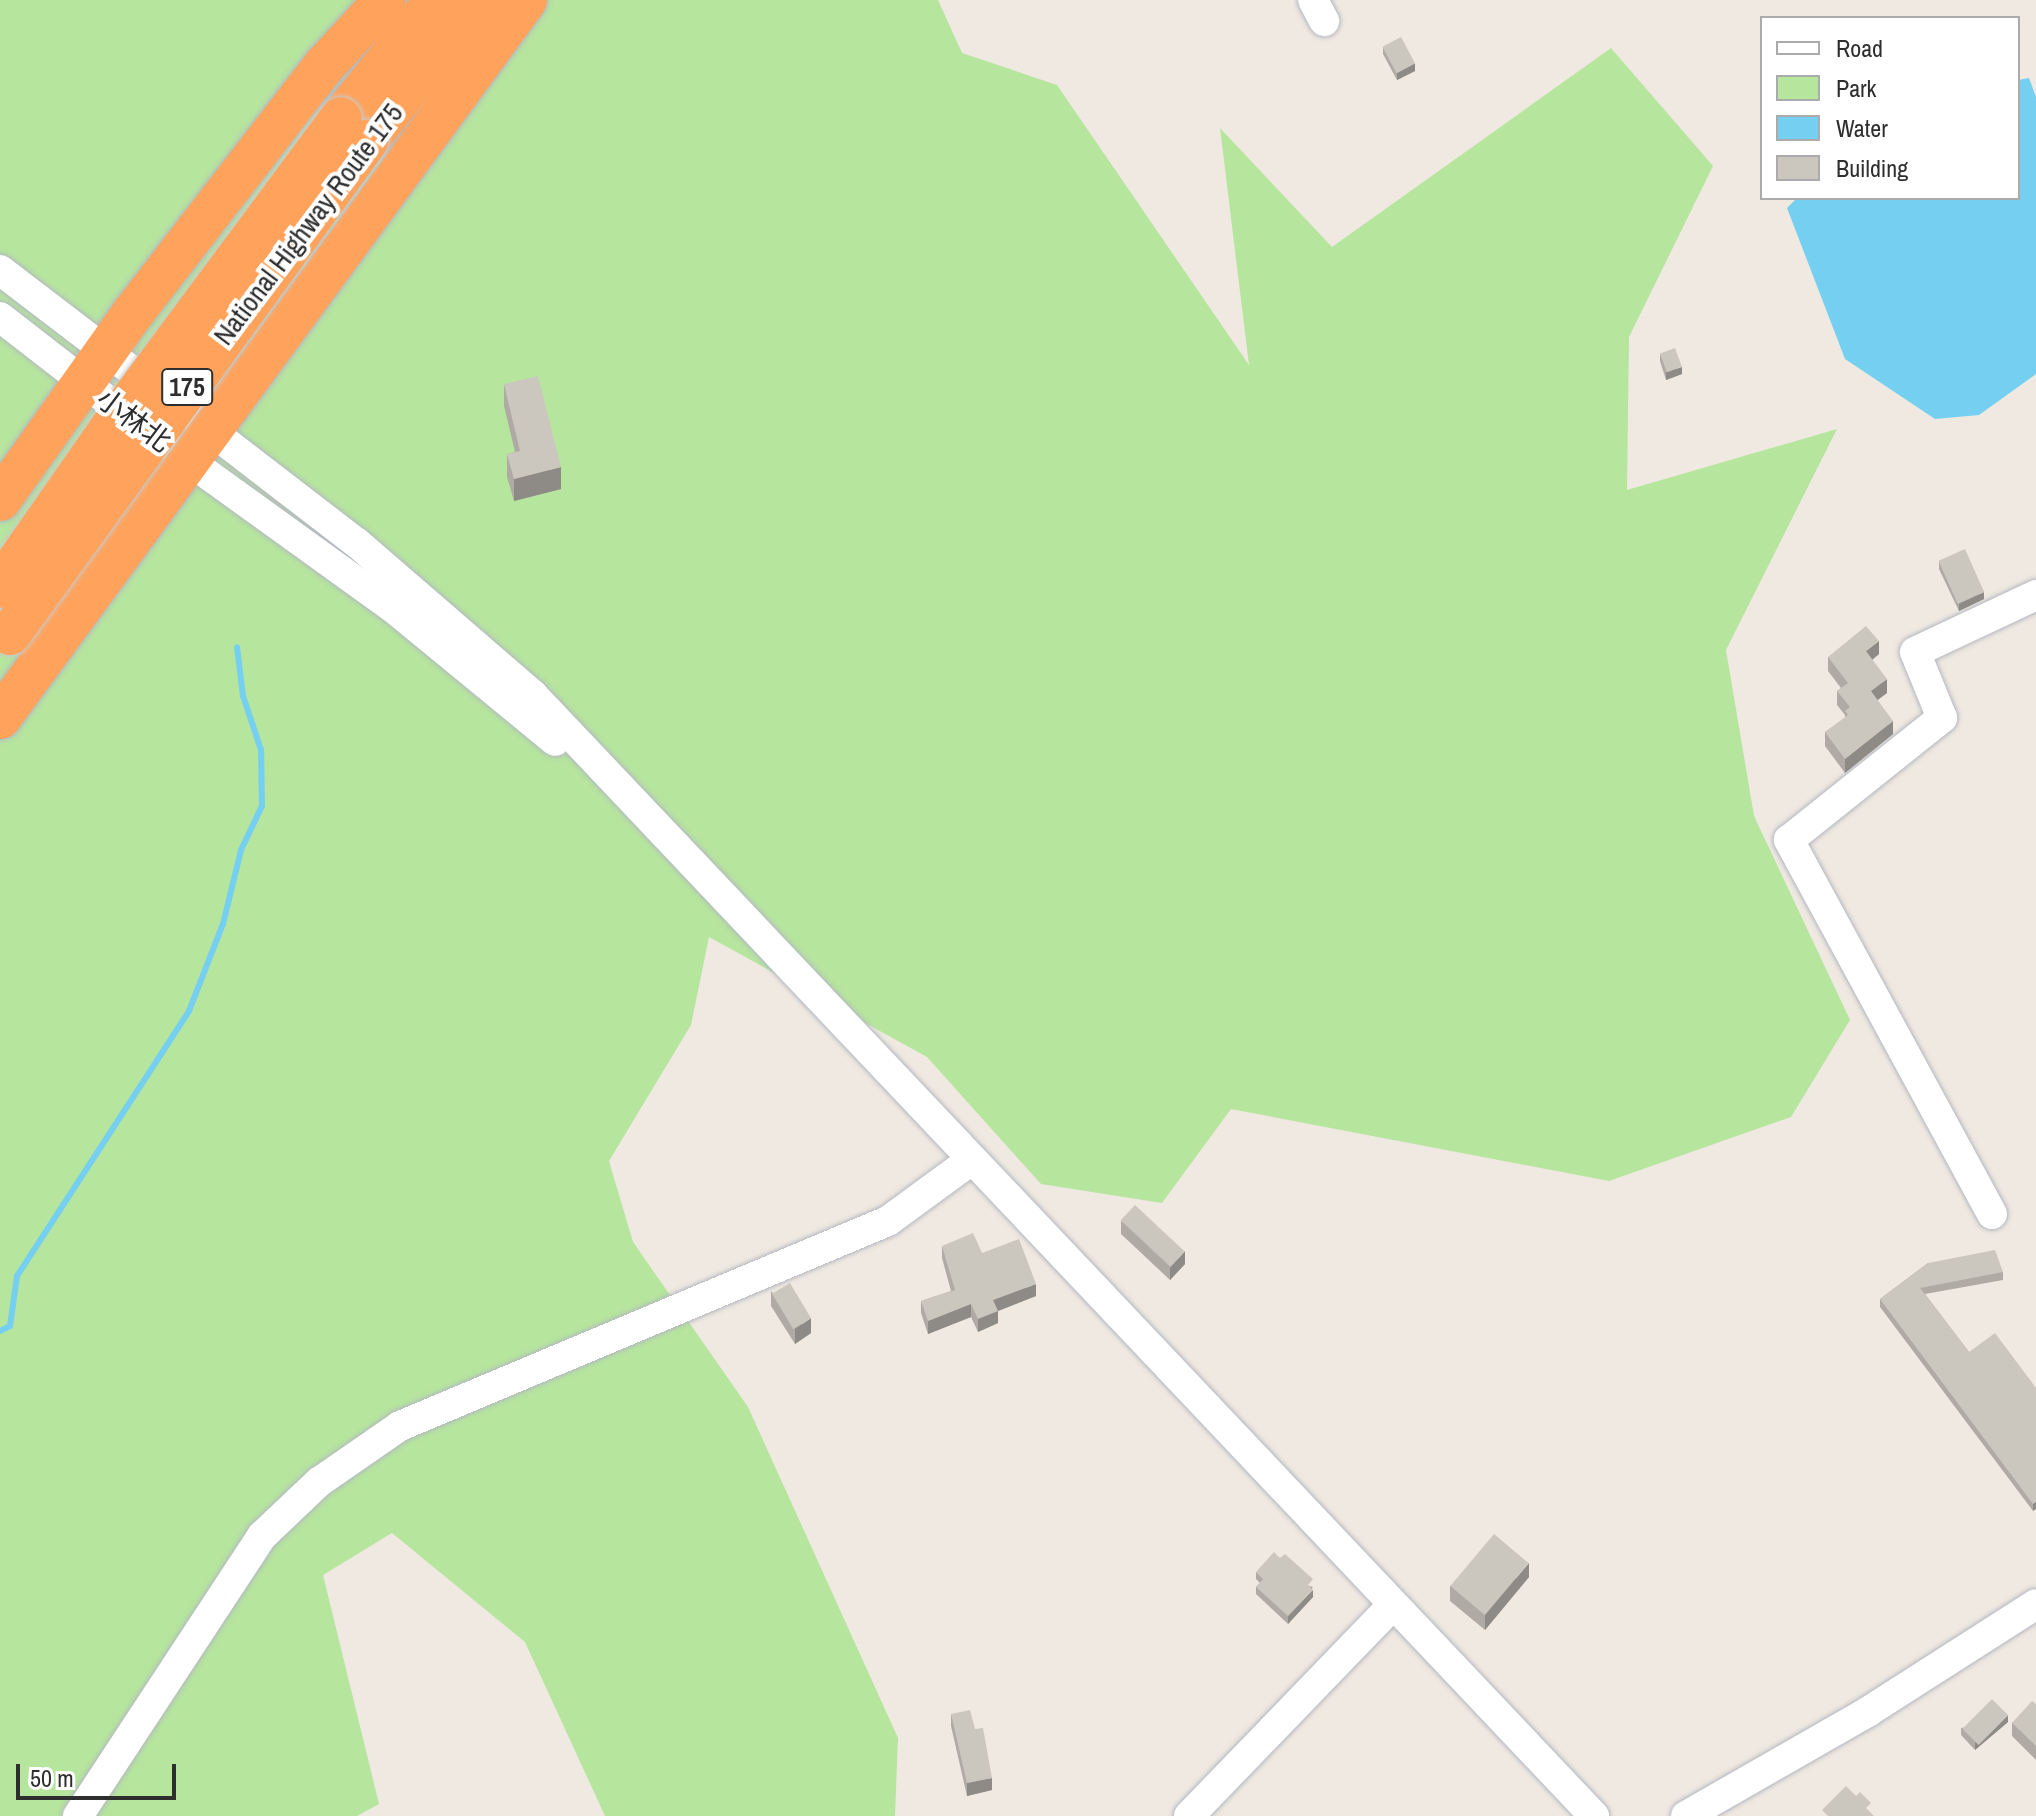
<!DOCTYPE html>
<html>
<head>
<meta charset="utf-8">
<style>
	body { margin:0 }
	#map { position:relative; width:2036px; height:1816px; overflow:hidden; background:#efe9e1; font-family:"Archivo Narrow","Noto Sans JP",sans-serif }
	div>[style] { position:absolute }
	.green>* { inset:0; background:#b6e59e }
	.water>* { inset:0; background:#75cff0 }
	.stream>* { height:6px; margin:-3px; padding:0 3px; transform-origin:3px; border-radius:3px; background:#75cff0 }
	.roads { filter:drop-shadow(0 0 2px #b4b7c1) drop-shadow(0 0 2px #b4b7c1) }
	.minor>* { height:30px; margin:-15px; padding:0 15px; transform-origin:15px; border-radius:15px; background:#fff }
	.highway>* { height:42px; margin:-21px; padding:0 21px; transform-origin:21px; border-radius:21px; background:#ffa35c }
	.bridges { filter:drop-shadow(0 0 2px #c9c9c9) drop-shadow(0 0 2px #c9c9c9) }
	.highway-bridge>* { height:42px; margin:-21px; padding:0 21px; transform-origin:21px; border-radius:21px; background:#ffa35c }
	.wall>* { inset:0; background:#afaba4 }
	.shaded-wall>* { inset:0; background:#8e8b86 }
	.building>* { inset:0; background:#cbc7bf; transform-origin:0 0 }
	span { translate:-50% -50%; white-space:nowrap; text-align:center; line-height:1.15; -webkit-text-stroke:8px #fff; paint-order:stroke }
	.shield-label span { padding:2px 6px; background:#fff; border:2px solid; border-radius:6px; -webkit-text-stroke-width:0 }
	.shield-label { font-size:26px; color:#2e2e2e; font-weight:700 }
	.street-label { font-size:28px; color:#2e2e2e }
	.legend { position:absolute; left:1760px; top:16px; width:260px; height:184px; box-sizing:border-box; background:#fff; border:2px solid #ababab; margin:0; padding:10px 14px; list-style:none; font-size:24px; color:#2e2e2e }
	.legend li { display:flex; align-items:center; gap:16px; height:40px }
	.legend b { width:40px; border:2px solid #ababab }
	.scale { position:absolute; left:16px; top:1764px; width:160px; height:36px; box-sizing:border-box; border:4px solid #2e2e2e; border-top:0; padding-left:10px; font-size:24px; line-height:28px; white-space:nowrap; color:#2e2e2e; -webkit-text-stroke:6px #fff; paint-order:stroke }
</style>
</head>
<body>
<div id="map">
	<div class="green">
		<div style="clip-path:polygon(0 0,938px 0,962px 53px,1057px 85px,1249px 365px,1220px 128px,1332px 247px,1611px 48px,1713px 166px,1629px 337px,1627px 490px,1837px 429px,1726px 650px,1754px 816px,1850px 1020px,1791px 1117px,1609px 1181px,1231px 1109px,1162px 1203px,1041px 1184px,927px 1057px,709px 937px,691px 1025px,609px 1161px,633px 1242px,748px 1407px,898px 1738px,895px 1816px,605px 1816px,525px 1642px,392px 1533px,323px 1575px,379px 1804px,357px 1816px,0 1816px)"></div>
	</div>
	<div class="water">
		<div style="clip-path:polygon(2029px 78px,2036px 97px,2036px 374px,1979px 415px,1935px 419px,1845px 359px,1787px 208px,1797px 198px,2018px 198px,2018px 80px)"></div>
	</div>
	<div class="stream">
		<div style="left:0;top:1331px;width:11px;rotate:-27deg"></div>
		<div style="left:10px;top:1326px;width:50px;rotate:-82deg"></div>
		<div style="left:17px;top:1276px;width:316px;rotate:-57deg"></div>
		<div style="left:189px;top:1011px;width:93px;rotate:-68.7deg"></div>
		<div style="left:223px;top:924px;width:76px;rotate:-76.3deg"></div>
		<div style="left:241px;top:850px;width:49px;rotate:-64.5deg"></div>
		<div style="left:262px;top:806px;width:56px;rotate:-91deg"></div>
		<div style="left:261px;top:750px;width:57px;rotate:-108.4deg"></div>
		<div style="left:243px;top:696px;width:49px;rotate:-97deg"></div>
	</div>
	<div class="roads">
		<div class="minor">
			<div style="left:1313px;top:0;width:24px;rotate:62deg"></div>
			<div style="left:0;top:270px;width:204px;rotate:37.4deg"></div>
			<div style="left:0;top:317px;width:175px;rotate:37.8deg"></div>
			<div style="left:197px;top:420px;width:202px;rotate:37.6deg"></div>
			<div style="left:357px;top:543px;width:231px;rotate:40.8deg"></div>
			<div style="left:532px;top:694px;width:1545px;rotate:46.57deg"></div>
			<div style="left:174px;top:450px;width:269px;rotate:35.8deg"></div>
			<div style="left:392px;top:607px;width:211px;rotate:39.4deg"></div>
			<div style="left:1992px;top:1214px;width:426px;rotate:-118.5deg"></div>
			<div style="left:1789px;top:840px;width:196px;rotate:-38.6deg"></div>
			<div style="left:1942px;top:718px;width:71px;rotate:-112.2deg"></div>
			<div style="left:1915px;top:652px;width:134px;rotate:-25.2deg"></div>
			<div style="left:78px;top:1816px;width:335px;rotate:-56.7deg"></div>
			<div style="left:262px;top:1536px;width:79px;rotate:-43.5deg"></div>
			<div style="left:319px;top:1482px;width:98px;rotate:-34.7deg"></div>
			<div style="left:400px;top:1426px;width:529px;rotate:-22.79deg"></div>
			<div style="left:888px;top:1221px;width:102px;rotate:-36.2deg"></div>
			<div style="left:1189px;top:1816px;width:293px;rotate:-46deg"></div>
			<div style="left:1686px;top:1816px;width:211px;rotate:-29.8deg"></div>
			<div style="left:1869px;top:1711px;width:198px;rotate:-32.6deg"></div>
		</div>
		<div class="highway">
			<div style="left:341px;top:118px;width:151px;rotate:-51.2deg"></div>
			<div style="left:367px;top:141px;width:181px;rotate:-51.3deg"></div>
			<div style="left:0;top:500px;width:229px;rotate:-54.6deg"></div>
			<div style="left:133px;top:313px;width:314px;rotate:-52.3deg"></div>
			<div style="left:325px;top:65px;width:88px;rotate:-47.3deg"></div>
			<div style="left:0;top:718px;width:890px;rotate:-53.77deg"></div>
		</div>
	</div>
	<div class="bridges">
		<div class="highway-bridge">
			<div style="left:0;top:587px;width:203px;rotate:-55.1deg"></div>
			<div style="left:116px;top:421px;width:377px;rotate:-53.4deg"></div>
			<div style="left:10px;top:634px;width:609px;rotate:-54.09deg"></div>
		</div>
	</div>
	<div class="wall">
		<div style="clip-path:polygon(1383px 47px,1415px 71px,1397px 80px,1383px 54px)"></div>
		<div style="clip-path:polygon(1660px 354px,1682px 374px,1666px 380px,1660px 361px)"></div>
		<div style="clip-path:polygon(504px 384px,561px 489px,514px 501px,507px 477px,507px 454px,515px 452px,504px 406px)"></div>
		<div style="clip-path:polygon(1939px 561px,1984px 599px,1959px 611px,1939px 569px)"></div>
		<div style="clip-path:polygon(1879px 654px,1872px 660px,1887px 693px,1877px 700px,1893px 734px,1845px 773px,1825px 746px,1825px 732px,1845px 718px,1845px 715px,1837px 705px,1837px 691px,1841px 688px,1828px 671px,1828px 657px)"></div>
		<div style="clip-path:polygon(1121px 1221px,1185px 1264px,1170px 1280px,1121px 1234px)"></div>
		<div style="clip-path:polygon(942px 1246px,982px 1253px,1036px 1296px,998px 1311px,998px 1323px,978px 1332px,971px 1317px,928px 1334px,921px 1313px,921px 1301px,951px 1291px,942px 1258px)"></div>
		<div style="clip-path:polygon(1928px 1263px,2003px 1272px,2003px 1280px,1925px 1294px,1969px 1352px,2036px 1388px,2033px 1511px,1880px 1307px,1880px 1299px)"></div>
		<div style="clip-path:polygon(771px 1291px,811px 1333px,795px 1344px,771px 1306px)"></div>
		<div style="clip-path:polygon(1256px 1572px,1313px 1587px,1312px 1588px,1313px 1597px,1288px 1624px,1256px 1594px,1256px 1587px,1260px 1583px,1256px 1579px)"></div>
		<div style="clip-path:polygon(1529px 1577px,1485px 1630px,1450px 1601px,1450px 1586px)"></div>
		<div style="clip-path:polygon(2036px 1704px,2036px 1760px,2012px 1736px,2012px 1723px)"></div>
		<div style="clip-path:polygon(951px 1714px,975px 1729px,992px 1790px,967px 1796px,951px 1726px)"></div>
		<div style="clip-path:polygon(2008px 1722px,1975px 1750px,1961px 1735px,1961px 1728px)"></div>
	</div>
	<div class="shaded-wall">
		<div style="clip-path:polygon(1415px 63px,1415px 71px,1397px 80px,1397px 73px)"></div>
		<div style="clip-path:polygon(1682px 367px,1682px 374px,1666px 380px,1666px 372px)"></div>
		<div style="clip-path:polygon(561px 467px,561px 489px,514px 501px,514px 479px)"></div>
		<div style="clip-path:polygon(1984px 592px,1984px 599px,1959px 611px,1959px 604px)"></div>
		<div style="clip-path:polygon(1879px 641px,1879px 654px,1866px 665px,1866px 651px)"></div>
		<div style="clip-path:polygon(1887px 679px,1887px 693px,1871px 705px,1871px 691px)"></div>
		<div style="clip-path:polygon(1893px 721px,1893px 734px,1845px 773px,1845px 759px)"></div>
		<div style="clip-path:polygon(1185px 1251px,1185px 1264px,1170px 1280px,1170px 1268px)"></div>
		<div style="clip-path:polygon(1036px 1284px,1036px 1296px,998px 1311px,998px 1323px,978px 1332px,978px 1319px,993px 1300px)"></div>
		<div style="clip-path:polygon(971px 1304px,971px 1317px,928px 1334px,928px 1321px)"></div>
		<div style="clip-path:polygon(811px 1318px,811px 1333px,795px 1344px,795px 1329px)"></div>
		<div style="clip-path:polygon(2036px 1501px,2036px 1509px,2033px 1511px,2033px 1504px)"></div>
		<div style="clip-path:polygon(1529px 1563px,1529px 1577px,1485px 1630px,1485px 1615px)"></div>
		<div style="clip-path:polygon(1313px 1590px,1313px 1597px,1288px 1624px,1288px 1616px)"></div>
		<div style="clip-path:polygon(2008px 1715px,2008px 1722px,1975px 1750px,1975px 1743px)"></div>
		<div style="clip-path:polygon(992px 1778px,992px 1790px,967px 1796px,967px 1783px)"></div>
	</div>
	<div class="building">
		<div style="left:1401px;top:37px;width:30px;height:21px;rotate:62deg"></div>
		<div style="left:1675px;top:348px;width:20px;height:16px;rotate:70deg"></div>
		<div style="clip-path:polygon(538px 376px,561px 467px,514px 479px,507px 454px,520px 451px,504px 384px)"></div>
		<div style="left:1965px;top:549px;width:47px;height:29px;rotate:66deg"></div>
		<div style="clip-path:polygon(1866px 626px,1879px 641px,1866px 651px,1887px 679px,1871px 691px,1893px 721px,1845px 759px,1825px 732px,1848px 715px,1845px 711px,1850px 707px,1837px 691px,1848px 683px,1828px 657px)"></div>
		<div style="left:1135px;top:1205px;width:68px;height:21px;rotate:43deg"></div>
		<div style="clip-path:polygon(973px 1233px,982px 1253px,1019px 1239px,1036px 1284px,993px 1300px,998px 1311px,978px 1319px,971px 1304px,928px 1321px,921px 1301px,955px 1290px,942px 1246px)"></div>
		<div style="clip-path:polygon(1995px 1250px,2003px 1272px,1920px 1288px,1969px 1352px,1995px 1333px,2036px 1388px,2036px 1501px,2033px 1504px,1880px 1299px,1928px 1263px)"></div>
		<div style="left:790px;top:1283px;width:41px;height:21px;rotate:59deg"></div>
		<div style="left:1494px;top:1534px;width:45px;height:68px;rotate:40deg"></div>
		<div style="clip-path:polygon(1274px 1552px,1280px 1558px,1285px 1554px,1313px 1579px,1308px 1585px,1313px 1590px,1288px 1616px,1256px 1587px,1263px 1579px,1256px 1572px)"></div>
		<div style="left:1992px;top:1699px;width:23px;height:42px;rotate:45deg"></div>
		<div style="clip-path:polygon(2032px 1701px,2036px 1704px,2036px 1746px,2012px 1723px)"></div>
		<div style="clip-path:polygon(970px 1710px,975px 1729px,983px 1728px,992px 1778px,967px 1783px,951px 1714px)"></div>
		<div style="clip-path:polygon(1846px 1786px,1856px 1796px,1860px 1792px,1871px 1803px,1866px 1808px,1874px 1816px,1828px 1816px,1822px 1810px)"></div>
	</div>
	<div class="shield-label">
		<span style="left:187px;top:387px">175</span>
	</div>
	<div class="street-label">
		<span style="left:308px;top:224px;rotate:-53deg">National Highway Route 175</span>
		<span style="left:134px;top:420px;rotate:37deg">小林北</span>
	</div>
	<ul class="legend">
	<li><b style="height:10px;background:#fff"></b>Road</li>
	<li><b style="height:22px;background:#b6e59e"></b>Park</li>
	<li><b style="height:22px;background:#75cff0"></b>Water</li>
	<li><b style="height:22px;background:#cbc7bf"></b>Building</li>
	</ul>
	<div class="scale">50 m</div>
</div>
</body>
</html>
